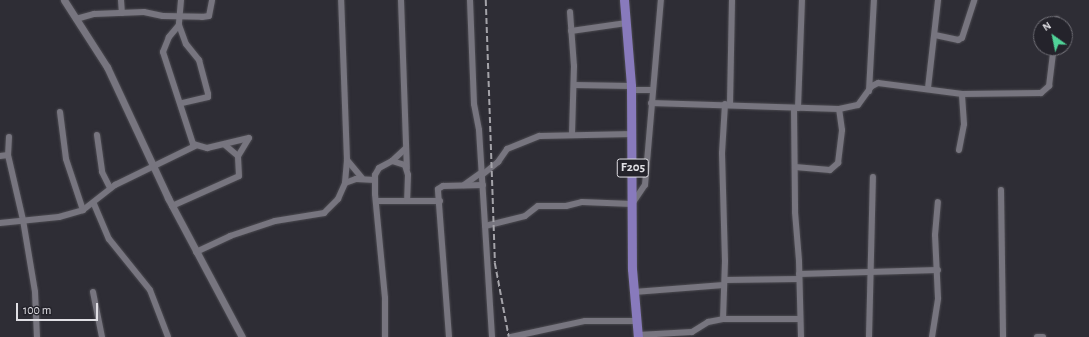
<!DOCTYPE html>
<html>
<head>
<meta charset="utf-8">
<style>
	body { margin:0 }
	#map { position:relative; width:1089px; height:337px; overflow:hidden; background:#2e2d35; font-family:"Alegreya Sans",sans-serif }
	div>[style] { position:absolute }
	.roads { filter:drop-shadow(0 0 1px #4b4a50) drop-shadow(0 0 1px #4b4a50) }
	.minor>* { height:6px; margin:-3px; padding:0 3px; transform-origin:3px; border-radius:3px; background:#77757f }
	.tertiary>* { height:7px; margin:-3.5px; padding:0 3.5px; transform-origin:3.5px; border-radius:3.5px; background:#77757f }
	.primary>* { height:9px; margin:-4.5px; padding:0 4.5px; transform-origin:4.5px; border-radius:4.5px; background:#887abc }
	.rail>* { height:1.5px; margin-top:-0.75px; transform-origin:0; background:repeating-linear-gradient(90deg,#a4a3a9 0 6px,transparent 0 9px) }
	span { translate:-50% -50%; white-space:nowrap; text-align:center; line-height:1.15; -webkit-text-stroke:3px #24232b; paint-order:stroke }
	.shield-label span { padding:1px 3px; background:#24232b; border:1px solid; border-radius:3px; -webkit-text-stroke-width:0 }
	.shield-label { font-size:13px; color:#e0dfe4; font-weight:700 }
	.north { position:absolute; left:1033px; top:16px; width:40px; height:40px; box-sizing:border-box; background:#24232b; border:1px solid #6f6e75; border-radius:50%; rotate:327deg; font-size:11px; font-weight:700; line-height:16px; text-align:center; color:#e0dfe4 }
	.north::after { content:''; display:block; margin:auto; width:14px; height:18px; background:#50d398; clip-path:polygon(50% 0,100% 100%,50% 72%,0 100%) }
	.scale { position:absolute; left:16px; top:303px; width:82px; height:18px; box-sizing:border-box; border:2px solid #e0dfe4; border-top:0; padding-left:5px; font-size:12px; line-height:14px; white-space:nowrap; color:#e0dfe4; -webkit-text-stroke:3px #24232b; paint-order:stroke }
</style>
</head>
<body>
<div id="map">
	<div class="roads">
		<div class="minor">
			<div style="left:121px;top:0;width:13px;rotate:86deg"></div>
			<div style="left:181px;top:0;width:25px;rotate:95deg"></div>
			<div style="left:179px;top:25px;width:16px;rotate:130deg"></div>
			<div style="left:169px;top:37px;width:16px;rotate:112deg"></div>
			<div style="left:163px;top:52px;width:97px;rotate:71.9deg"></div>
			<div style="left:193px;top:144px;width:15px;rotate:16deg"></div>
			<div style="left:207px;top:148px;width:43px;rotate:-13.4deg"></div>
			<div style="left:249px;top:138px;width:21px;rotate:121deg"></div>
			<div style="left:401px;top:0;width:168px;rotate:88deg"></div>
			<div style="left:470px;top:0;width:104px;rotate:87.8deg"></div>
			<div style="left:474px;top:104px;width:26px;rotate:79deg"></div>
			<div style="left:479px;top:130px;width:207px;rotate:86.4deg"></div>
			<div style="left:570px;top:12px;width:54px;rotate:85.8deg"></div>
			<div style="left:574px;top:66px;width:68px;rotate:91.7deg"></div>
			<div style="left:76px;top:19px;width:19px;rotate:-16deg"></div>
			<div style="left:94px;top:14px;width:50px;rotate:-2.3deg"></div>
			<div style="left:144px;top:12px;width:19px;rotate:12deg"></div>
			<div style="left:163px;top:16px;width:39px;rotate:1deg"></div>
			<div style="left:202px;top:17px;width:7px;rotate:-8deg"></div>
			<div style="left:209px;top:16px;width:16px;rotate:-79deg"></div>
			<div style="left:1056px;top:24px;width:5px;rotate:-79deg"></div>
			<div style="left:179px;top:25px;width:20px;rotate:70deg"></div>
			<div style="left:186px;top:44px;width:21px;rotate:51deg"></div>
			<div style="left:199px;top:60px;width:35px;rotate:75deg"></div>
			<div style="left:208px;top:94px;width:3px;rotate:90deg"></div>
			<div style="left:208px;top:97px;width:28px;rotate:167deg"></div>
			<div style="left:571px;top:31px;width:56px;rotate:-8.3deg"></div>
			<div style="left:935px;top:35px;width:24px;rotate:12deg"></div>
			<div style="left:958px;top:40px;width:4px;rotate:-27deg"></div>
			<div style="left:962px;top:38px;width:40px;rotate:-72deg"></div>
			<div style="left:574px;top:85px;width:57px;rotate:1deg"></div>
			<div style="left:928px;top:88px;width:89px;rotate:-83.5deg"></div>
			<div style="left:631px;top:90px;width:21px"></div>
			<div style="left:869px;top:91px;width:91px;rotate:-86.9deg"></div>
			<div style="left:651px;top:103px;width:188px;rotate:1.8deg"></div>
			<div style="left:839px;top:109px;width:19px;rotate:-12deg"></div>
			<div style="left:858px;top:105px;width:24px;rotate:-54deg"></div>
			<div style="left:872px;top:86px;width:7px;rotate:-27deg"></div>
			<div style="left:878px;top:83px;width:85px;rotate:7.5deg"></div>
			<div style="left:962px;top:94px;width:79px;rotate:-0.7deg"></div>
			<div style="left:1041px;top:93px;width:11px;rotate:-41deg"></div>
			<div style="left:1049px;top:86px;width:38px;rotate:-83deg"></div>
			<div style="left:730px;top:104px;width:104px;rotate:-88.9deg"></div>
			<div style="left:794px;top:108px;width:104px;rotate:89.4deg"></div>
			<div style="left:795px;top:212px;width:49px;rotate:85.3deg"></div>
			<div style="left:799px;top:261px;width:76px;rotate:88.5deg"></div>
			<div style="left:798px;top:108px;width:108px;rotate:-87.9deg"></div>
			<div style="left:60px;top:112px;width:47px;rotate:82.7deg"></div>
			<div style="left:66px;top:159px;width:54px;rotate:71.6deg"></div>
			<div style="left:97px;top:135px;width:37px;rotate:82deg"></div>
			<div style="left:102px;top:172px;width:18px;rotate:63deg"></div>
			<div style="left:9px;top:137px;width:18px;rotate:93deg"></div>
			<div style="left:8px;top:155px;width:67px;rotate:77deg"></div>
			<div style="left:23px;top:220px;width:73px;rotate:80.5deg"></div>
			<div style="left:35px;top:292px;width:45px;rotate:87.5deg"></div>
			<div style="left:959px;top:150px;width:26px;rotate:-79deg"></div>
			<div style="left:964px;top:124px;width:30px;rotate:-94deg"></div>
			<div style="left:0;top:156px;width:8px;rotate:-7deg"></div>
			<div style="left:347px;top:160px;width:23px;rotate:50deg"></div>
			<div style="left:392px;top:161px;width:18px;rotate:-43deg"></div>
			<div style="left:795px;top:167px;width:35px;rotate:5deg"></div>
			<div style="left:830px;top:170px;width:11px;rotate:-41deg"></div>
			<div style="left:838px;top:163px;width:33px;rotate:-83deg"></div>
			<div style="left:842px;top:130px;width:21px;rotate:-98deg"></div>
			<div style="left:482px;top:175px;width:21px;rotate:-39deg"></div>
			<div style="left:498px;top:162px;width:16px;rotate:-55deg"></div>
			<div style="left:507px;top:149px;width:35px;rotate:-22deg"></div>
			<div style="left:540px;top:136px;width:93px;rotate:-1.2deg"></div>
			<div style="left:345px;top:183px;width:12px;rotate:-20deg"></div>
			<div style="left:356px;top:179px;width:19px;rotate:3deg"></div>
			<div style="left:464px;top:185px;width:22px;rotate:-36deg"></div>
			<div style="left:1001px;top:190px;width:147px;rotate:89.2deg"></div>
			<div style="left:376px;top:201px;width:64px"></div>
			<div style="left:94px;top:204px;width:38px;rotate:67deg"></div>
			<div style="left:109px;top:239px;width:65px;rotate:51.2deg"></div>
			<div style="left:150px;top:290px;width:50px;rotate:69deg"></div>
			<div style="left:172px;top:206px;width:73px;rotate:-24.1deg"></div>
			<div style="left:239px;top:176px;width:20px;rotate:-93deg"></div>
			<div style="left:238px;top:156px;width:17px;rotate:-140deg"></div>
			<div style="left:0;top:223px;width:59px;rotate:-5.8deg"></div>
			<div style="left:59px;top:217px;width:25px;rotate:-16deg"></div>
			<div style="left:83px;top:210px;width:41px;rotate:-38deg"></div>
			<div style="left:115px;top:185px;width:89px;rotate:-26deg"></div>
			<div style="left:485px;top:226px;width:41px;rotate:-14deg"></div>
			<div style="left:525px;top:216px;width:16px;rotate:-38deg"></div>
			<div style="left:538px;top:206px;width:28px"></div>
			<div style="left:566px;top:206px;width:16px;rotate:-14deg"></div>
			<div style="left:582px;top:202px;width:50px;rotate:2.3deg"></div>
			<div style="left:632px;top:204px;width:23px;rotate:-56deg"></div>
			<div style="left:645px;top:185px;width:186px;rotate:-85.1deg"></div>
			<div style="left:196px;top:252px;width:38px;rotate:-25deg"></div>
			<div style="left:230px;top:236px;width:47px;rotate:-18.4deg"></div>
			<div style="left:275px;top:221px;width:50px;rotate:-9.3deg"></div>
			<div style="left:324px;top:213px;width:20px;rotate:-45deg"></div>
			<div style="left:338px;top:199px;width:17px;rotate:-66deg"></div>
			<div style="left:345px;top:183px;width:23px;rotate:-85deg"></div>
			<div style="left:347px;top:160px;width:160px;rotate:-92.1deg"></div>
			<div style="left:799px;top:274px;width:139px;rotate:-1.6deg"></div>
			<div style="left:725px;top:280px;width:74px;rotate:-0.8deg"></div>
			<div style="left:93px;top:292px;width:46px;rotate:78.7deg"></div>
			<div style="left:634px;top:292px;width:90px;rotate:-4.4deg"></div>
			<div style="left:723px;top:319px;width:58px;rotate:-88deg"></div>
			<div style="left:725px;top:261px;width:108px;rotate:-91.6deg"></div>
			<div style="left:722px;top:153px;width:49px;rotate:-86.5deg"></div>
			<div style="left:638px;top:335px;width:54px;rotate:-3.2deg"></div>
			<div style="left:692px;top:332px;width:19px;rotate:-32deg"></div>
			<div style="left:708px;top:322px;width:15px;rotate:-11deg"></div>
			<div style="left:723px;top:319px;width:77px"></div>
			<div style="left:385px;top:337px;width:39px;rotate:-90deg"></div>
			<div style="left:385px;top:298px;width:104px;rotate:-95.5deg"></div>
			<div style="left:375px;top:194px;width:19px;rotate:-90deg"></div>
			<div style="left:375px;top:175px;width:8px;rotate:-60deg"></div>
			<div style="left:379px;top:168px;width:15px;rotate:-28deg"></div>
			<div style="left:392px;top:161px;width:14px;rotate:17deg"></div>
			<div style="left:405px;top:165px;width:10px;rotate:73deg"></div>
			<div style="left:408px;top:175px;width:25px;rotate:92deg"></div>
			<div style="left:449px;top:337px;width:148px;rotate:-94.3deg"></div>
			<div style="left:438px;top:189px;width:6px;rotate:-31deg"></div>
			<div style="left:443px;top:186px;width:40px;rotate:-1.4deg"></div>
			<div style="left:511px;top:337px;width:76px;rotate:-12.2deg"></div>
			<div style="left:585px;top:321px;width:51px"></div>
			<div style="left:869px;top:337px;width:160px;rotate:-88.6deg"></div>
			<div style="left:932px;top:337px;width:39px;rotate:-81deg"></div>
			<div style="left:938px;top:298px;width:63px;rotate:-92.7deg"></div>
			<div style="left:935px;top:235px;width:33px;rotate:-85deg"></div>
			<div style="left:1037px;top:337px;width:6px"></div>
		</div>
		<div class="tertiary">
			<div style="left:64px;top:0;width:80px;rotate:57.3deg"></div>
			<div style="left:107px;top:67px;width:145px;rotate:65deg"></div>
			<div style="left:168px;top:198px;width:157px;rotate:62deg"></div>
		</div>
		<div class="primary">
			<div style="left:624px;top:0;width:86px;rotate:85.3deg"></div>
			<div style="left:631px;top:86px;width:183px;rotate:89.7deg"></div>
			<div style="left:632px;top:269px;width:68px;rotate:85deg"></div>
		</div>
	</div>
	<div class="rail">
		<div style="left:486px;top:0;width:263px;rotate:88deg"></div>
		<div style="left:495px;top:263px;width:75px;rotate:79.3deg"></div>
	</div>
	<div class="shield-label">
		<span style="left:633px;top:168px">F205</span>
	</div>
	<div class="north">N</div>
	<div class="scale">100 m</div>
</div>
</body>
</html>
